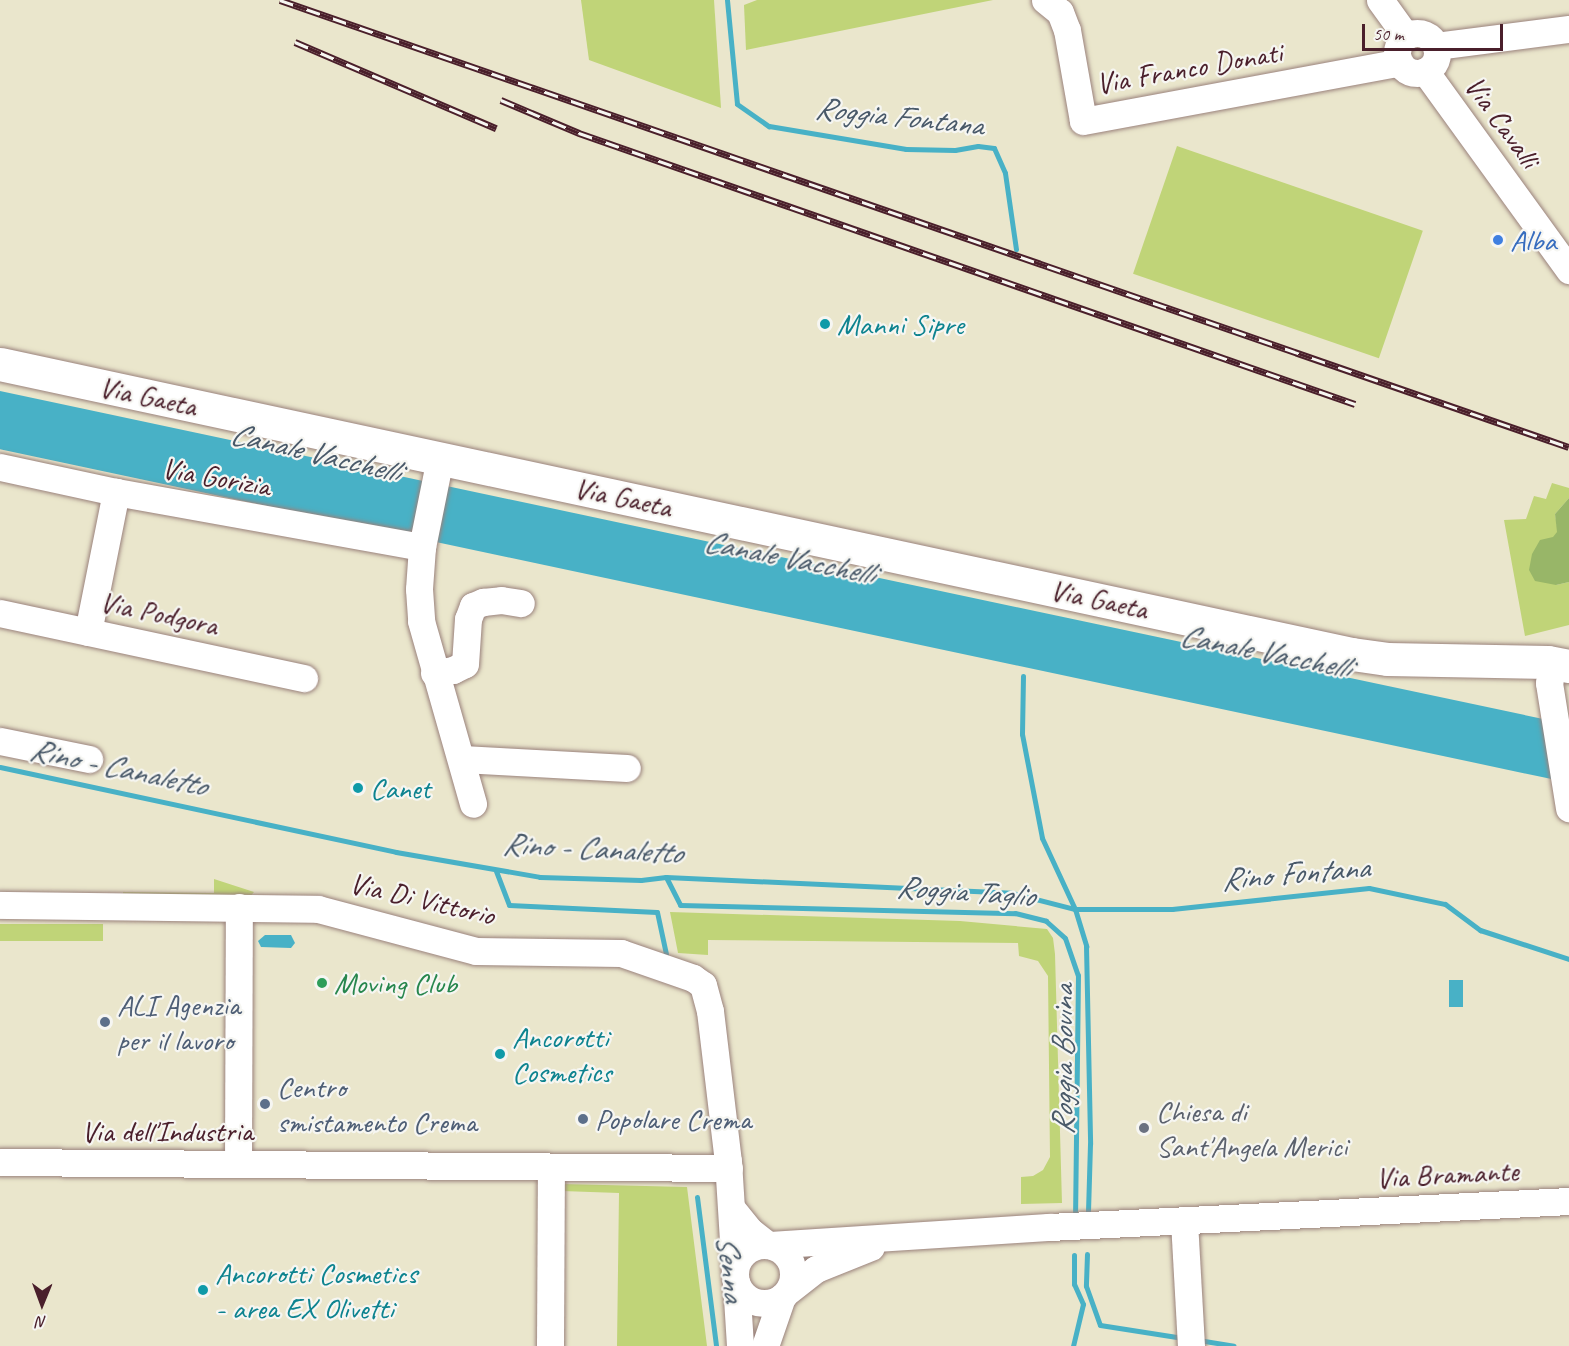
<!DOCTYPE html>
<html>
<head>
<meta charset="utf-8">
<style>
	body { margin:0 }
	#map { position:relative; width:1569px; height:1346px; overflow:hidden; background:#eae6cc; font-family:Caveat,sans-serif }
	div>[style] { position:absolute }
	.green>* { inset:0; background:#c0d478; transform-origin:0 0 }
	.forest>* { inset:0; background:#98b668 }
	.water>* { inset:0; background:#48b1c6; transform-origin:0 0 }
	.stream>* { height:5px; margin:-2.5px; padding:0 2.5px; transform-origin:2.5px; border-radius:2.5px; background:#48b1c6 }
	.roads { filter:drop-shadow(0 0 2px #9a827c) drop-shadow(0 0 2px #9a827c) }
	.minor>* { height:27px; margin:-13.5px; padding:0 13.5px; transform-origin:13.5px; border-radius:13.5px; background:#fff }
	.minor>.ring { margin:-13.5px; padding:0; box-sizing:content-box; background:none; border:27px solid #fff; border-radius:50% }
	.major>* { height:33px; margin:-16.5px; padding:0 16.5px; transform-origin:16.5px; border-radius:16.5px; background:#fff }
	.rail>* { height:7px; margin-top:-3.5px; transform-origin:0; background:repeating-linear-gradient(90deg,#f6f6f2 0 14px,#4a1f2b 0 28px); box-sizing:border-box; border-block:2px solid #4a1f2b }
	.dots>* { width:16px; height:16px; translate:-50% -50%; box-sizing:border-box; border:3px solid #f6f6f2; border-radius:50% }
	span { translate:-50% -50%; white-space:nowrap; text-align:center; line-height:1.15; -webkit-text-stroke:4.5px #f6f6f2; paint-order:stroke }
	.street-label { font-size:30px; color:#4a1f2b }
	.shop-label { font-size:30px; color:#366cbe }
	.left { translate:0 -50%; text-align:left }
	.culture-label { font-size:30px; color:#0d838f }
	.leisure-label { font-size:30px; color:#27864d }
	.service-label { font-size:30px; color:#4e5e75 }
	.worship-label { font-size:30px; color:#5b616d }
	.water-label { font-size:32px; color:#495969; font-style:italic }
	.north { position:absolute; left:12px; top:1274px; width:60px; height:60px; -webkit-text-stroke:4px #f6f6f2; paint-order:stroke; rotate:181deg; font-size:16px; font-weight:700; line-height:24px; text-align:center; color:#4a1f2b }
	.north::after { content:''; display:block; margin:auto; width:21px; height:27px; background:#4a1f2b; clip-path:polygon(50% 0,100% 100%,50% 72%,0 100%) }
	.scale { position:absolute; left:1362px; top:24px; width:141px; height:27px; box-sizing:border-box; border:3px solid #4a1f2b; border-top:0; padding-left:8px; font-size:18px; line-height:21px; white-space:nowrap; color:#4a1f2b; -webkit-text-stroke:4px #f6f6f2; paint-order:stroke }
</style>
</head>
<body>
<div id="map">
	<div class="green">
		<div style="clip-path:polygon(581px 0,714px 0,721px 108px,589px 60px)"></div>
		<div style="clip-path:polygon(757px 0,993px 0,746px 50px,744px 5px)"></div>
		<div style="left:1177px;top:146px;width:260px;height:135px;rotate:19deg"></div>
		<div style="clip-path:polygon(1552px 483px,1569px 488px,1569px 498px,1555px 514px,1558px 532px,1554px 537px,1556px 585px,1569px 582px,1569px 625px,1525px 636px,1504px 520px,1526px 519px,1534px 496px,1546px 499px)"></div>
		<div style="clip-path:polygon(214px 879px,254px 892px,249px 898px,123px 897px,123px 892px,214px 893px)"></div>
		<div style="clip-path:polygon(670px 912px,960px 921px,1047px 929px,1053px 938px,1055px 954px,1062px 1203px,1021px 1204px,1021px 1177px,1033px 1176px,1043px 1170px,1050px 1157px,1048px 976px,1038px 961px,1019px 956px,1018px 943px,708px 940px,708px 955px,678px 953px)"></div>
		<div style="left:0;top:924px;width:103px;height:17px"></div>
		<div style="clip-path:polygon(562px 1184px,687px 1187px,707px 1346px,617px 1346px,619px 1193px,562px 1191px)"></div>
	</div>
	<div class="forest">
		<div style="clip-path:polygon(1569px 498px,1569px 582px,1556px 585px,1535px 581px,1529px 570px,1532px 554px,1540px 540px,1553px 537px,1557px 532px,1555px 514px)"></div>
	</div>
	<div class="water">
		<div style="left:0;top:391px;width:1602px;height:57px;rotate:12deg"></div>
		<div style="clip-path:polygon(265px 935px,291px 935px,295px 943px,291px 948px,261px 947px,258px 941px)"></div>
		<div style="left:1449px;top:980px;width:14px;height:27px"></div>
	</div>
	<div class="stream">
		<div style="left:727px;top:0;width:104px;rotate:84.5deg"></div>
		<div style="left:737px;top:104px;width:39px;rotate:35deg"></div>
		<div style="left:769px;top:126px;width:139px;rotate:9.5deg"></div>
		<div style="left:906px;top:149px;width:49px;rotate:1.2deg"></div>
		<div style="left:955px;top:150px;width:23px;rotate:-10deg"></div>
		<div style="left:978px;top:146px;width:16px;rotate:7deg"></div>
		<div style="left:994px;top:148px;width:27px;rotate:66deg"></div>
		<div style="left:1005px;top:173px;width:77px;rotate:81.8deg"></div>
		<div style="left:1023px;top:676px;width:58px;rotate:91deg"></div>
		<div style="left:1022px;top:734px;width:106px;rotate:79.1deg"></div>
		<div style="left:1042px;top:838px;width:78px;rotate:65.1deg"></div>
		<div style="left:1075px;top:909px;width:39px;rotate:73deg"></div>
		<div style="left:1086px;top:946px;width:198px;rotate:88.8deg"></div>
		<div style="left:1090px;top:1144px;width:69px;rotate:91.7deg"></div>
		<div style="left:0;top:767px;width:405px;rotate:12.1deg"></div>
		<div style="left:396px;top:852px;width:146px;rotate:9.8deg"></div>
		<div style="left:540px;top:877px;width:101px;rotate:1.7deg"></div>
		<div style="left:641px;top:880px;width:25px;rotate:-7deg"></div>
		<div style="left:666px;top:877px;width:346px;rotate:2.6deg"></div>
		<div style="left:1012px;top:893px;width:65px;rotate:14.3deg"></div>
		<div style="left:1075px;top:909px;width:97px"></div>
		<div style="left:1172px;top:909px;width:198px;rotate:-6.1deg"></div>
		<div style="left:1369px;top:888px;width:78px;rotate:11.9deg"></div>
		<div style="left:1445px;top:904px;width:44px;rotate:36.6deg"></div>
		<div style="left:1480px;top:930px;width:94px;rotate:18deg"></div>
		<div style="left:496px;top:871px;width:36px;rotate:69deg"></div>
		<div style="left:509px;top:905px;width:148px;rotate:2.7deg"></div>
		<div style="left:657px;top:912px;width:43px;rotate:77.9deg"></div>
		<div style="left:666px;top:877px;width:31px;rotate:63deg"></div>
		<div style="left:680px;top:905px;width:335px;rotate:1.4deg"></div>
		<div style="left:1015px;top:913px;width:32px;rotate:14deg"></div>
		<div style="left:1046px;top:921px;width:25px;rotate:42deg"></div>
		<div style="left:1065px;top:938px;width:39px;rotate:71deg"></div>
		<div style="left:1078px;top:975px;width:238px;rotate:90.7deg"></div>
		<div style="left:697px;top:1197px;width:150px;rotate:82.7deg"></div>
		<div style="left:1087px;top:1254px;width:32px;rotate:92deg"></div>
		<div style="left:1086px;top:1286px;width:41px;rotate:70.3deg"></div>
		<div style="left:1100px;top:1325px;width:84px;rotate:8.9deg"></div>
		<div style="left:1198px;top:1340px;width:36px;rotate:9deg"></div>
		<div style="left:1073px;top:1346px;width:43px;rotate:-76.6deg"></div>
		<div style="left:1083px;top:1304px;width:22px;rotate:-114deg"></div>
		<div style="left:1074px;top:1284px;width:29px;rotate:-90deg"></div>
	</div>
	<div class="roads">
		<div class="minor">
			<div style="left:1045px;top:0;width:19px;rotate:39deg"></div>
			<div style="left:1060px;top:12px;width:19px;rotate:69deg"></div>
			<div style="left:1067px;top:30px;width:92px;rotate:80deg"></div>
			<div style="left:1083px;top:121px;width:322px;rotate:-10.5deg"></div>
			<div style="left:1380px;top:0;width:44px;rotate:54.2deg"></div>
			<div class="ring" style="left:1397px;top:33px;width:13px;height:13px"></div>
			<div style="left:1436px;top:46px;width:134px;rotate:-7.3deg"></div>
			<div style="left:1425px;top:71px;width:246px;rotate:54.1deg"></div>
			<div style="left:440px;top:458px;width:91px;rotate:101.4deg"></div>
			<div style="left:422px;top:547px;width:42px;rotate:94.1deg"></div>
			<div style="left:419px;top:589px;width:32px;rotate:86deg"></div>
			<div style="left:421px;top:621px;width:190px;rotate:74.1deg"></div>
			<div style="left:0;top:467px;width:119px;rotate:12.2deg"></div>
			<div style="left:116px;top:492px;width:311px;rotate:10.2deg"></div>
			<div style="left:0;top:613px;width:311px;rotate:12.1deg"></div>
			<div style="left:88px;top:632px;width:143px;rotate:-78.7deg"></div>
			<div style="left:1563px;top:665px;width:12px;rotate:156deg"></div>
			<div style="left:1552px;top:670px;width:13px;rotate:103deg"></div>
			<div style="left:1549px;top:683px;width:127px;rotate:80.9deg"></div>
			<div style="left:434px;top:673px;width:19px;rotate:-9deg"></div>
			<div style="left:453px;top:670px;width:13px;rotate:-27deg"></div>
			<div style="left:465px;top:664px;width:45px;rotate:-86.2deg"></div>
			<div style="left:468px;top:619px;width:14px;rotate:-69deg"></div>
			<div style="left:473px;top:606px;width:11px;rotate:-22deg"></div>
			<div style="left:483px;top:602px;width:18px;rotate:-6deg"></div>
			<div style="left:501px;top:600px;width:20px;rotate:9deg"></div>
			<div style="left:0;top:741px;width:91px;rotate:11.4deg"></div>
			<div style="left:462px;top:759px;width:165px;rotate:3.1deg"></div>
			<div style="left:0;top:905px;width:318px;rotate:0.7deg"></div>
			<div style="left:318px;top:909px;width:163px;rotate:14.9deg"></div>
			<div style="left:476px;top:951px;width:145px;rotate:0.8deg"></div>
			<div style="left:621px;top:953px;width:76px;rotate:19.1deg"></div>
			<div style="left:693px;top:978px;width:12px;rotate:35deg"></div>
			<div style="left:703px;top:985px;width:27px;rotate:75deg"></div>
			<div style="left:710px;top:1011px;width:151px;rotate:83.2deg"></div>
			<div style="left:728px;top:1161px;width:112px;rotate:86.4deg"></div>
			<div style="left:0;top:1162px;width:729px;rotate:0.47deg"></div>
			<div style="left:238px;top:1164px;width:257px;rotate:-89.8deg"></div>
			<div style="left:733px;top:1210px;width:27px;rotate:51deg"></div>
			<div style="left:750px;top:1231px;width:23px;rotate:38deg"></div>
			<div style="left:768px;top:1245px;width:282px;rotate:-3.7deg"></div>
			<div style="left:1049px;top:1227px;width:521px;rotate:-2.86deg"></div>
			<div style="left:1184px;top:1221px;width:125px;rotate:86.8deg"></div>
			<div class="ring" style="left:735px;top:1245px;width:31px;height:31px"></div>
			<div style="left:736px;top:1282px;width:64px;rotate:86.4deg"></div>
			<div style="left:789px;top:1290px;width:34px;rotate:-38deg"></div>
			<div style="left:816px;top:1269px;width:59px;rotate:-21.8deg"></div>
			<div style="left:550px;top:1346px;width:179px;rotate:-89.7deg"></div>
			<div style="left:765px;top:1346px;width:52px;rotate:-70.9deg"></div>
		</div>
		<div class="major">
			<div style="left:0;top:364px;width:1383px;rotate:12.11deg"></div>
			<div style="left:1352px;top:654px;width:35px;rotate:8deg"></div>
			<div style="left:1387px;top:659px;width:161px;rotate:1.1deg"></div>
			<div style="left:1548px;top:662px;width:21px;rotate:11deg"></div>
		</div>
	</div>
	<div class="rail">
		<div style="left:280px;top:0;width:1364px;rotate:19.13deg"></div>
		<div style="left:295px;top:42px;width:219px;rotate:23.2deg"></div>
		<div style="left:501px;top:100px;width:85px;rotate:22.9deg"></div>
		<div style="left:579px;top:133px;width:822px;rotate:19.25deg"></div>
	</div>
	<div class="dots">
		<div style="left:1498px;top:240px;background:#3f7fe0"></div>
		<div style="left:825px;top:324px;background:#0f9aa8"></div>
		<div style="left:358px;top:788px;background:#0f9aa8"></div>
		<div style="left:322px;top:983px;background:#2e9e5b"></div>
		<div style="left:105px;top:1022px;background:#5c6f8a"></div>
		<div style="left:500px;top:1054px;background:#0f9aa8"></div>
		<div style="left:265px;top:1104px;background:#5c6f8a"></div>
		<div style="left:583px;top:1119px;background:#5c6f8a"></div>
		<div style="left:1144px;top:1128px;background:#6b7280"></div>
		<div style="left:203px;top:1290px;background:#0f9aa8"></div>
	</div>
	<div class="street-label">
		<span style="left:1189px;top:68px;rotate:-10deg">Via Franco Donati</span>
		<span style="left:1502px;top:122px;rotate:54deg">Via Cavalli</span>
		<span style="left:148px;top:396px;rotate:12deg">Via Gaeta</span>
		<span style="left:216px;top:477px;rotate:10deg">Via Gorizia</span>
		<span style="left:623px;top:497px;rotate:12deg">Via Gaeta</span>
		<span style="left:1099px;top:599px;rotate:12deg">Via Gaeta</span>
		<span style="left:159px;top:613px;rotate:12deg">Via Podgora</span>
		<span style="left:422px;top:899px;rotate:13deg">Via Di Vittorio</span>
		<span style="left:167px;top:1131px">Via dell'Industria</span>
		<span style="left:1447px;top:1174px;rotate:-3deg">Via Bramante</span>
	</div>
	<div class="shop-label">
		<span class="left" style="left:1510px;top:240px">Alba</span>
	</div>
	<div class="culture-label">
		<span class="left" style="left:837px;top:324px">Manni Sipre</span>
		<span class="left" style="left:370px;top:788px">Canet</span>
		<span class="left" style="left:512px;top:1054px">Ancorotti<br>Cosmetics</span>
		<span class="left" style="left:215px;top:1290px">Ancorotti Cosmetics<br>- area EX Olivetti</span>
	</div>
	<div class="leisure-label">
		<span class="left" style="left:334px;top:983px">Moving Club</span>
	</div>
	<div class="service-label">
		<span class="left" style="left:117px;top:1022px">ALI Agenzia<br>per il lavoro</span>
		<span class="left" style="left:277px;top:1104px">Centro<br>smistamento Crema</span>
		<span class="left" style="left:595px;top:1119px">Popolare Crema</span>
	</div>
	<div class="worship-label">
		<span class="left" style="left:1156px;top:1128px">Chiesa di<br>Sant'Angela Merici</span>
	</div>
	<div class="water-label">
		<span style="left:899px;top:117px;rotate:6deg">Roggia Fontana</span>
		<span style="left:315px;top:453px;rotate:13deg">Canale Vacchelli</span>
		<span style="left:789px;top:558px;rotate:11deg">Canale Vacchelli</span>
		<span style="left:1265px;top:652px;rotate:11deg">Canale Vacchelli</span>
		<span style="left:118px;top:768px;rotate:12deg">Rino - Canaletto</span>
		<span style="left:592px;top:849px;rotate:3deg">Rino - Canaletto</span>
		<span style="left:1295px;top:874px;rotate:-5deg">Rino Fontana</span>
		<span style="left:965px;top:892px;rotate:4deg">Roggia Taglio</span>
		<span style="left:1063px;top:1060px;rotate:-90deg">Roggia Bovina</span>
		<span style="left:730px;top:1268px;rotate:83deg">Senna</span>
	</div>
	<div class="north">N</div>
	<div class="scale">50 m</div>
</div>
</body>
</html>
